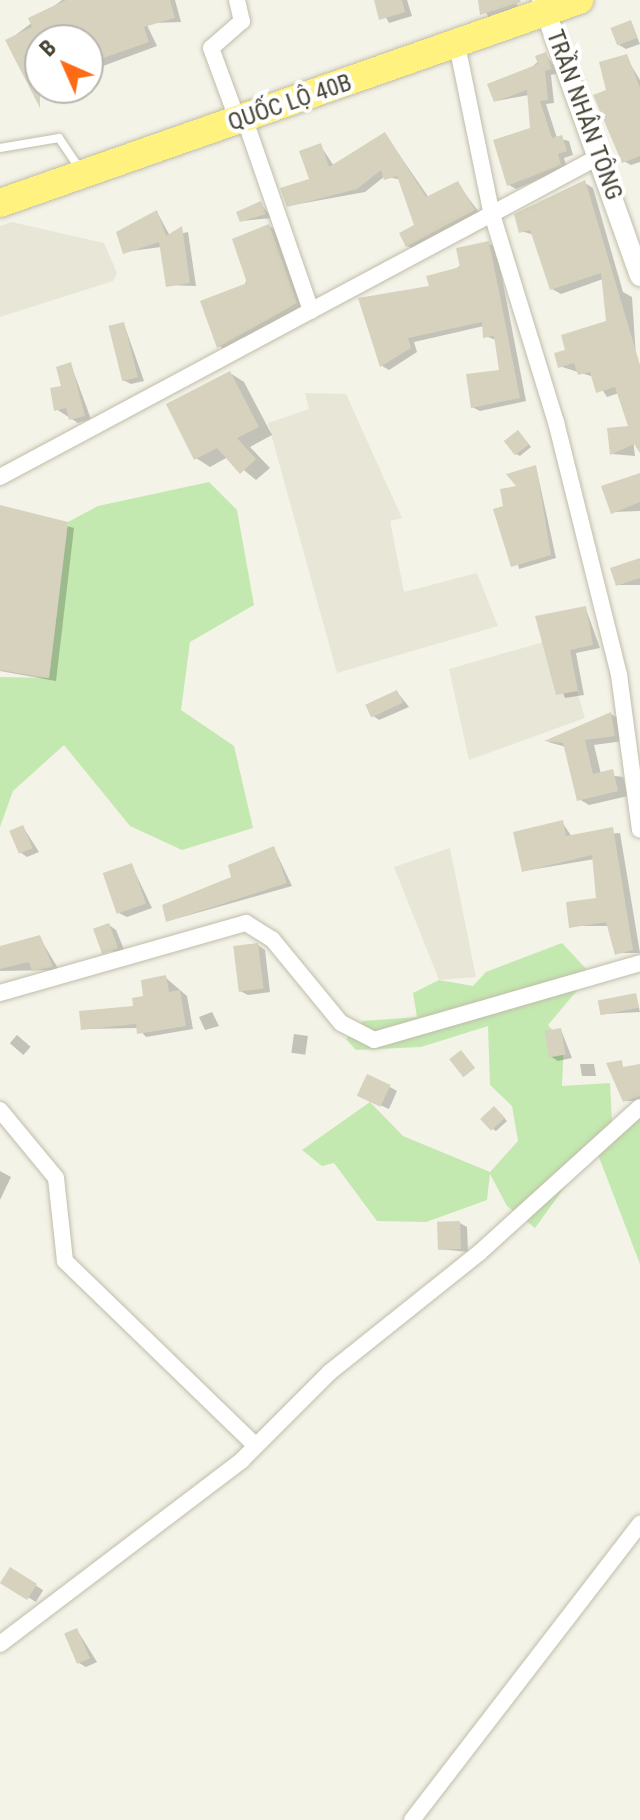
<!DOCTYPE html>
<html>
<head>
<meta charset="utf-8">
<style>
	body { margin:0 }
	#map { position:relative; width:640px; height:1820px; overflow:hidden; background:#f4f3e8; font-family:"Roboto Condensed",sans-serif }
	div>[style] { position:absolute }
	.residential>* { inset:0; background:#e8e6d6 }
	.green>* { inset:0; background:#c3e9b0 }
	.shadow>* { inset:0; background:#0003; transform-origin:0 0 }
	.building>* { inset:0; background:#d6d2bd; transform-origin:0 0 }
	.roads { filter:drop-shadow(0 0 2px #c0bdaa) drop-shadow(0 0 2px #c0bdaa) }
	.service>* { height:8px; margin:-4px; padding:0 4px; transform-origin:4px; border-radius:4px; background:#fff }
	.minor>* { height:16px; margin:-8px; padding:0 8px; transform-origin:8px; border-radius:8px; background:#fff }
	.tertiary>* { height:20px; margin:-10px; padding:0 10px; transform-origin:10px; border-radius:10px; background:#fff }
	.trunk>* { height:28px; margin:-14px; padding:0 14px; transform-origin:14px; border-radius:14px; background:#fff27f }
	span { translate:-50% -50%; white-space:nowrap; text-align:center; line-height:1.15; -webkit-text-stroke:8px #fff; paint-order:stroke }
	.street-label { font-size:24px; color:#484536 }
	.north { position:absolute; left:24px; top:24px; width:80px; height:80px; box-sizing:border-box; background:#fff; border:2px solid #b6b5af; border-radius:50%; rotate:315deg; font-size:22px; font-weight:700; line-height:32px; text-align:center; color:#484536 }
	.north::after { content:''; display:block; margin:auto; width:28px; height:36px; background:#fd6b15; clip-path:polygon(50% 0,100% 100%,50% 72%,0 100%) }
</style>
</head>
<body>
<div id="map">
	<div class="residential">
		<div style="clip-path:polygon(12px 222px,104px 243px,117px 273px,113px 281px,0 317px,0 226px)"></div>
		<div style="clip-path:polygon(305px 393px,346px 394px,402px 518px,390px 521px,404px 592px,477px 573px,498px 626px,337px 673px,268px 423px,309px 409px)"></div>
		<div style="clip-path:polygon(561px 637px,585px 718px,469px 760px,449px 669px)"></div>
		<div style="clip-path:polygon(450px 848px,476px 977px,439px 980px,394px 867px)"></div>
	</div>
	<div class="green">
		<div style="clip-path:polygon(209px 482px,237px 510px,254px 605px,190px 642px,181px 710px,234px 746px,253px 828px,182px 850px,130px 826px,64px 745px,13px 791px,0 827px,0 677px,49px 678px,68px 522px,98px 506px)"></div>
		<div style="clip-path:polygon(562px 943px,591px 974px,548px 1025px,564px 1043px,562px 1086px,610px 1083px,612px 1122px,535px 1228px,507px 1206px,490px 1174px,487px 1200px,426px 1222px,377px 1221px,334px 1163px,322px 1166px,302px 1150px,370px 1102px,403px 1136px,490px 1172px,518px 1141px,512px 1106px,490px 1085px,488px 1026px,421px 1047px,356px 1050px,346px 1039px,363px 1021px,417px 1017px,413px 993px,439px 980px,473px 986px,486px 972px)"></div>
		<div style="clip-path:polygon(640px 1115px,640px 1264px,597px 1152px)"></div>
	</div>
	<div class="shadow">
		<div style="clip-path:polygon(62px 0,135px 0,157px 46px,103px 66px,88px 54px,88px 40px,40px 40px,40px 88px,53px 89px,42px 94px,9px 40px)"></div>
		<div style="clip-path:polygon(149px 0,175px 0,181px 22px,155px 23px)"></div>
		<div style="clip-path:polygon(376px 0,407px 0,412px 16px,389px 23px)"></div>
		<div style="clip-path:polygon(480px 0,516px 0,518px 9px,489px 18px)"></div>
		<div style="clip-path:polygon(631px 23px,640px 44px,626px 49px,619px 45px)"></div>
		<div style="clip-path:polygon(546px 54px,558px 73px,551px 75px,554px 103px,546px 104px,557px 138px,569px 141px,573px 155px,564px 158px,567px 168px,516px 189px,509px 185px,532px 129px,529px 95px,496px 101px)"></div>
		<div style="clip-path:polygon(626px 57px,640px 80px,640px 162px,631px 165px,624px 161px,609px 92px)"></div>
		<div style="clip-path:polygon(385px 134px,429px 198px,458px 184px,481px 215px,415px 250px,407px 246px,417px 226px,401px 180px,385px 176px,365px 192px,288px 206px,312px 180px,320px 145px,334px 166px)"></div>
		<div style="clip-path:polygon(585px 183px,593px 188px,623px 292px,632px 297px,640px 417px,619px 393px,607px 397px,594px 377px,559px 366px,568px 351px,608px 323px,603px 279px,561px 294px,552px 289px,534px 235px,521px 231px)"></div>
		<div style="clip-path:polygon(261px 204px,272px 218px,242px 221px)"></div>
		<div style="clip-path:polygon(157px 212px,170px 236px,188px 232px,196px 286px,167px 285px,161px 247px,124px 252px)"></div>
		<div style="clip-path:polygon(269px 226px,278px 231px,305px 308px,228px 351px,219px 346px)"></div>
		<div style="clip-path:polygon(488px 243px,496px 247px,526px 401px,480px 411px,472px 407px,501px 372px,496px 340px,485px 336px,484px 326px,414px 342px,417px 352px,389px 370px,382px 366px,432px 288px)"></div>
		<div style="clip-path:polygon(124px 324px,144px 381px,131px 384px,123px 380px)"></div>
		<div style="clip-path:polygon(71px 365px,91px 419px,78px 423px,56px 409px)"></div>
		<div style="clip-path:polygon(230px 373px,244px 382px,272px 435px,250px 447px,270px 468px,256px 480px,228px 457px,210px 467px,196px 458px)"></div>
		<div style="clip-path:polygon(521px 435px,531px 447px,520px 456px,516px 454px)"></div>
		<div style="clip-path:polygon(633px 439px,635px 456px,612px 454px)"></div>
		<div style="clip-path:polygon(536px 467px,556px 558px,519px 569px,506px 507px)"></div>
		<div style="clip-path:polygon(640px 475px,640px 511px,613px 512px)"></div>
		<div style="clip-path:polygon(0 507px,74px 528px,56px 681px,0 671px)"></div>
		<div style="clip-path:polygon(640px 560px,640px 585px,618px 585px)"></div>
		<div style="clip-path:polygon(586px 609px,600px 648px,576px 653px,584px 695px,565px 698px,537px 618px)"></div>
		<div style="clip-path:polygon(397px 692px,409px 707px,379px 720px,372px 715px)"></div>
		<div style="clip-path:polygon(611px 714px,621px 720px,624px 741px,594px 745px,601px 774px,623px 777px,628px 796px,589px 805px,579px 799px,566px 747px,548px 742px)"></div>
		<div style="clip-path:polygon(562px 822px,572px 837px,620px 833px,640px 953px,617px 953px,610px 926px,571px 926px,599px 899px,595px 859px,524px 871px)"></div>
		<div style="clip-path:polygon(23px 827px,39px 852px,27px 857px,20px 852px)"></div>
		<div style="clip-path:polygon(274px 848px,292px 886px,168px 921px,233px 878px)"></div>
		<div style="clip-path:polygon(132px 866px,152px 908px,127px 917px,119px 913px)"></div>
		<div style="clip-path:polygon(109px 925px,116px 930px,125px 952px,104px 951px)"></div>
		<div style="clip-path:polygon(40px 938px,59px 970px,0 971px,0 948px)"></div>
		<div style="clip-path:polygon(258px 945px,265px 950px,270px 992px,248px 995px,240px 991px)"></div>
		<div style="clip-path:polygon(166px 978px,187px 996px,193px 1029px,146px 1037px,138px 1028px,83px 1029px,135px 1007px)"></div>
		<div style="clip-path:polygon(636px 995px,640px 1012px,603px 1014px)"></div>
		<div style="clip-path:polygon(212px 1012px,219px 1026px,205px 1030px,199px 1017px)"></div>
		<div style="clip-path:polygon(561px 1030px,572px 1058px,558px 1061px,550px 1056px)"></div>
		<div style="left:294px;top:1034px;width:14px;height:19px;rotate:8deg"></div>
		<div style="left:17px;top:1035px;width:18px;height:11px;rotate:41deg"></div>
		<div style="clip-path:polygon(580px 1064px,594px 1064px,596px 1076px,582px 1076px)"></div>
		<div style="clip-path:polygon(610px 1065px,640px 1069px,640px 1101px,625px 1101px)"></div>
		<div style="clip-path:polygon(390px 1087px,397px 1091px,389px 1109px,366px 1099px)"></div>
		<div style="clip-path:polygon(497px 1110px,507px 1121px,496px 1131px,493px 1129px)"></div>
		<div style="clip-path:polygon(0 1171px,11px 1177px,0 1200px)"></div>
		<div style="clip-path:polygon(460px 1223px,467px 1227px,468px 1252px,439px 1249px)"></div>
		<div style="left:11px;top:1570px;width:38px;height:14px;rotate:32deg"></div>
		<div style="clip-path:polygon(77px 1630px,97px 1662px,86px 1667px,79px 1663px)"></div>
	</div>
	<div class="building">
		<div style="clip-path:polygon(66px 0,170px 0,175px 18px,144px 27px,149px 42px,92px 62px,88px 40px,40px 40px,40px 108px,5px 40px,32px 27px,28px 18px)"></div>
		<div style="clip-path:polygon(374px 0,402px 0,405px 12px,379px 20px)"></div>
		<div style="clip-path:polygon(478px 0,520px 0,521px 2px,480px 15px)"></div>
		<div style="left:631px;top:20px;width:19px;height:22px;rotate:69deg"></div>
		<div style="clip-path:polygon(546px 52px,552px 69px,545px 71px,548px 100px,540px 101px,552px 138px,562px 135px,567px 151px,558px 154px,561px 165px,507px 186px,493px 140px,530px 128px,527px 90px,494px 102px,487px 84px,538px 64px,535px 56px)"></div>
		<div style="clip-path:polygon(627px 54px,640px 88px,640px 156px,622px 163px,593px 95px,606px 90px,599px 62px)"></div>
		<div style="clip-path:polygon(385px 132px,426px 197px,458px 181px,475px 210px,406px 247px,399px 233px,414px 225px,397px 176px,384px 180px,381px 170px,357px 189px,287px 207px,280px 188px,309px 179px,299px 151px,321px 143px,329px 167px)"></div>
		<div style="clip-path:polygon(585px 180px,640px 365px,640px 453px,634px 444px,610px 455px,607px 428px,628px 426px,615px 387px,596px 393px,590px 372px,578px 375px,574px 363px,558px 368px,554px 353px,565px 350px,561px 335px,606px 321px,601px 273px,550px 290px,530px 230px,519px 233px,514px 214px)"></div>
		<div style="clip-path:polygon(261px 201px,266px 214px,240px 222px,236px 212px)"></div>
		<div style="clip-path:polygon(157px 210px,166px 236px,182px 226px,190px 283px,166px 287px,159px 242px,123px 254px,116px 232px)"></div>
		<div style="clip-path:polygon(269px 224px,297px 303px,217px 348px,200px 301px,247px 283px,232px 239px)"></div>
		<div style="clip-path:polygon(489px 241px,520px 398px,471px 408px,466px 374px,499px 370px,494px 336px,483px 338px,482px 322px,408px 338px,411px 348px,380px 367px,358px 298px,429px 286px,426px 276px,460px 267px,456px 248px)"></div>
		<div style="left:124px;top:322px;width:57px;height:16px;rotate:76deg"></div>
		<div style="clip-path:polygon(71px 362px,85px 416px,69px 420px,66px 408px,54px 411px,50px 388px,61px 386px,56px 367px)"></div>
		<div style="clip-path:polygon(230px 371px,259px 427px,237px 438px,256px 459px,240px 474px,217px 448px,194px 460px,166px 404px)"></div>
		<div style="left:518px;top:430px;width:18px;height:18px;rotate:52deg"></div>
		<div style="clip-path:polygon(536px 465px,551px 555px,511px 567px,493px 509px,503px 506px,500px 489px,516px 486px,506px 474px)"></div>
		<div style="clip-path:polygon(640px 473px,640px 502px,611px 514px,601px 486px)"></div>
		<div style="clip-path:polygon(0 505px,68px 522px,49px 678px,0 670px)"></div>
		<div style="clip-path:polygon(640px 558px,640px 578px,616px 586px,610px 568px)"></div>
		<div style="clip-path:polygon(586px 606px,593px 645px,570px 650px,578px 691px,556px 695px,535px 616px)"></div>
		<div style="left:397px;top:690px;width:14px;height:35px;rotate:65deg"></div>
		<div style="clip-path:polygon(611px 712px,615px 736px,585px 740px,593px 774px,613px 769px,618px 791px,577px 801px,563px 743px,544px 741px)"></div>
		<div style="clip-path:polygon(563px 820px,566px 836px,613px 827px,633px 950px,615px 955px,606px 922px,569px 928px,566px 902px,596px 898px,592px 855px,522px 872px,513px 832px)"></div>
		<div style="left:23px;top:825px;width:25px;height:15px;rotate:67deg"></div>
		<div style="clip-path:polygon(274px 846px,287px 883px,166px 922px,162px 905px,231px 877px,228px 865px)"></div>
		<div style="left:132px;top:863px;width:43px;height:31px;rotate:71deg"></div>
		<div style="left:109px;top:923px;width:27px;height:17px;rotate:70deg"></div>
		<div style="clip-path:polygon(40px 935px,53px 967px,32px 971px,29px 962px,0 969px,0 946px)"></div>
		<div style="left:258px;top:943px;width:46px;height:25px;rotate:83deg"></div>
		<div style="clip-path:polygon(166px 975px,169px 992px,180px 990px,186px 1026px,137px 1034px,136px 1024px,81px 1030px,79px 1011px,133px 1006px,132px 998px,143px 996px,141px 980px)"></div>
		<div style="left:636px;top:993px;width:15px;height:39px;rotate:79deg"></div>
		<div style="left:561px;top:1028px;width:27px;height:17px;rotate:80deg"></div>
		<div style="left:461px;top:1050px;width:23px;height:15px;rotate:52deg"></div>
		<div style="clip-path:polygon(622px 1060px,623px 1067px,640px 1064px,640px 1096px,623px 1102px,606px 1063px)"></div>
		<div style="left:367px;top:1074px;width:26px;height:24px;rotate:25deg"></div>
		<div style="left:494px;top:1106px;width:16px;height:19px;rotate:47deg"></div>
		<div style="left:460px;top:1221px;width:28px;height:23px;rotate:88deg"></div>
		<div style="left:10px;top:1567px;width:32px;height:19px;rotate:32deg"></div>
		<div style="left:77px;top:1628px;width:33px;height:14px;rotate:67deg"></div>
	</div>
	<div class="roads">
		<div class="service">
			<div style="left:0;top:148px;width:60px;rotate:-9.6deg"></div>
			<div style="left:59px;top:138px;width:40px;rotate:56deg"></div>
		</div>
		<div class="minor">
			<div style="left:237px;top:0;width:22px;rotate:77deg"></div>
			<div style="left:242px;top:21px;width:41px;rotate:138.9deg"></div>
			<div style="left:211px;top:48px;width:78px;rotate:69.7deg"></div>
			<div style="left:457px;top:45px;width:169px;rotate:78.4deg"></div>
			<div style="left:491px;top:211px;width:221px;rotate:72.9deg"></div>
			<div style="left:556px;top:422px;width:261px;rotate:76deg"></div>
			<div style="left:619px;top:675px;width:156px;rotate:82.3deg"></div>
			<div style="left:245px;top:120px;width:202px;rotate:70.9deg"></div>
			<div style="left:0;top:477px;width:680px;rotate:-28.15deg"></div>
			<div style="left:0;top:993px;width:256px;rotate:-15.9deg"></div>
			<div style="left:246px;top:923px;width:31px;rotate:32deg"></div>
			<div style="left:272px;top:939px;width:109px;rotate:50.6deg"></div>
			<div style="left:341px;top:1023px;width:37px;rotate:27deg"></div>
			<div style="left:374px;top:1040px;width:277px;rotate:-16.1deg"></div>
			<div style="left:0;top:1110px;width:88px;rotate:50.5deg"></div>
			<div style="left:56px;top:1178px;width:83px;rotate:83.8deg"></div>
			<div style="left:65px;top:1261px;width:263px;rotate:44.1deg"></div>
			<div style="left:0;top:1644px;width:304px;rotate:-37.2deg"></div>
			<div style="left:242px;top:1460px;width:124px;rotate:-45deg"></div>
			<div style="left:330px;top:1372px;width:191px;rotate:-38.6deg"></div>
			<div style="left:479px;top:1253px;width:217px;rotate:-42.2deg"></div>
			<div style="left:412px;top:1820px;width:374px;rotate:-52.4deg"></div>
		</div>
		<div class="tertiary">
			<div style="left:542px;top:1px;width:292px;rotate:70.4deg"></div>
		</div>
		<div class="trunk">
			<div style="left:0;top:203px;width:614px;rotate:-19.32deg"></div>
		</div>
	</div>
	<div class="street-label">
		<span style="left:290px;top:103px;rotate:-19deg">QUỐC LỘ 40B</span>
		<span style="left:584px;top:115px;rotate:70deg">TRẦN NHÂN TÔNG</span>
	</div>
	<div class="north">B</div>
</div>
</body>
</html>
